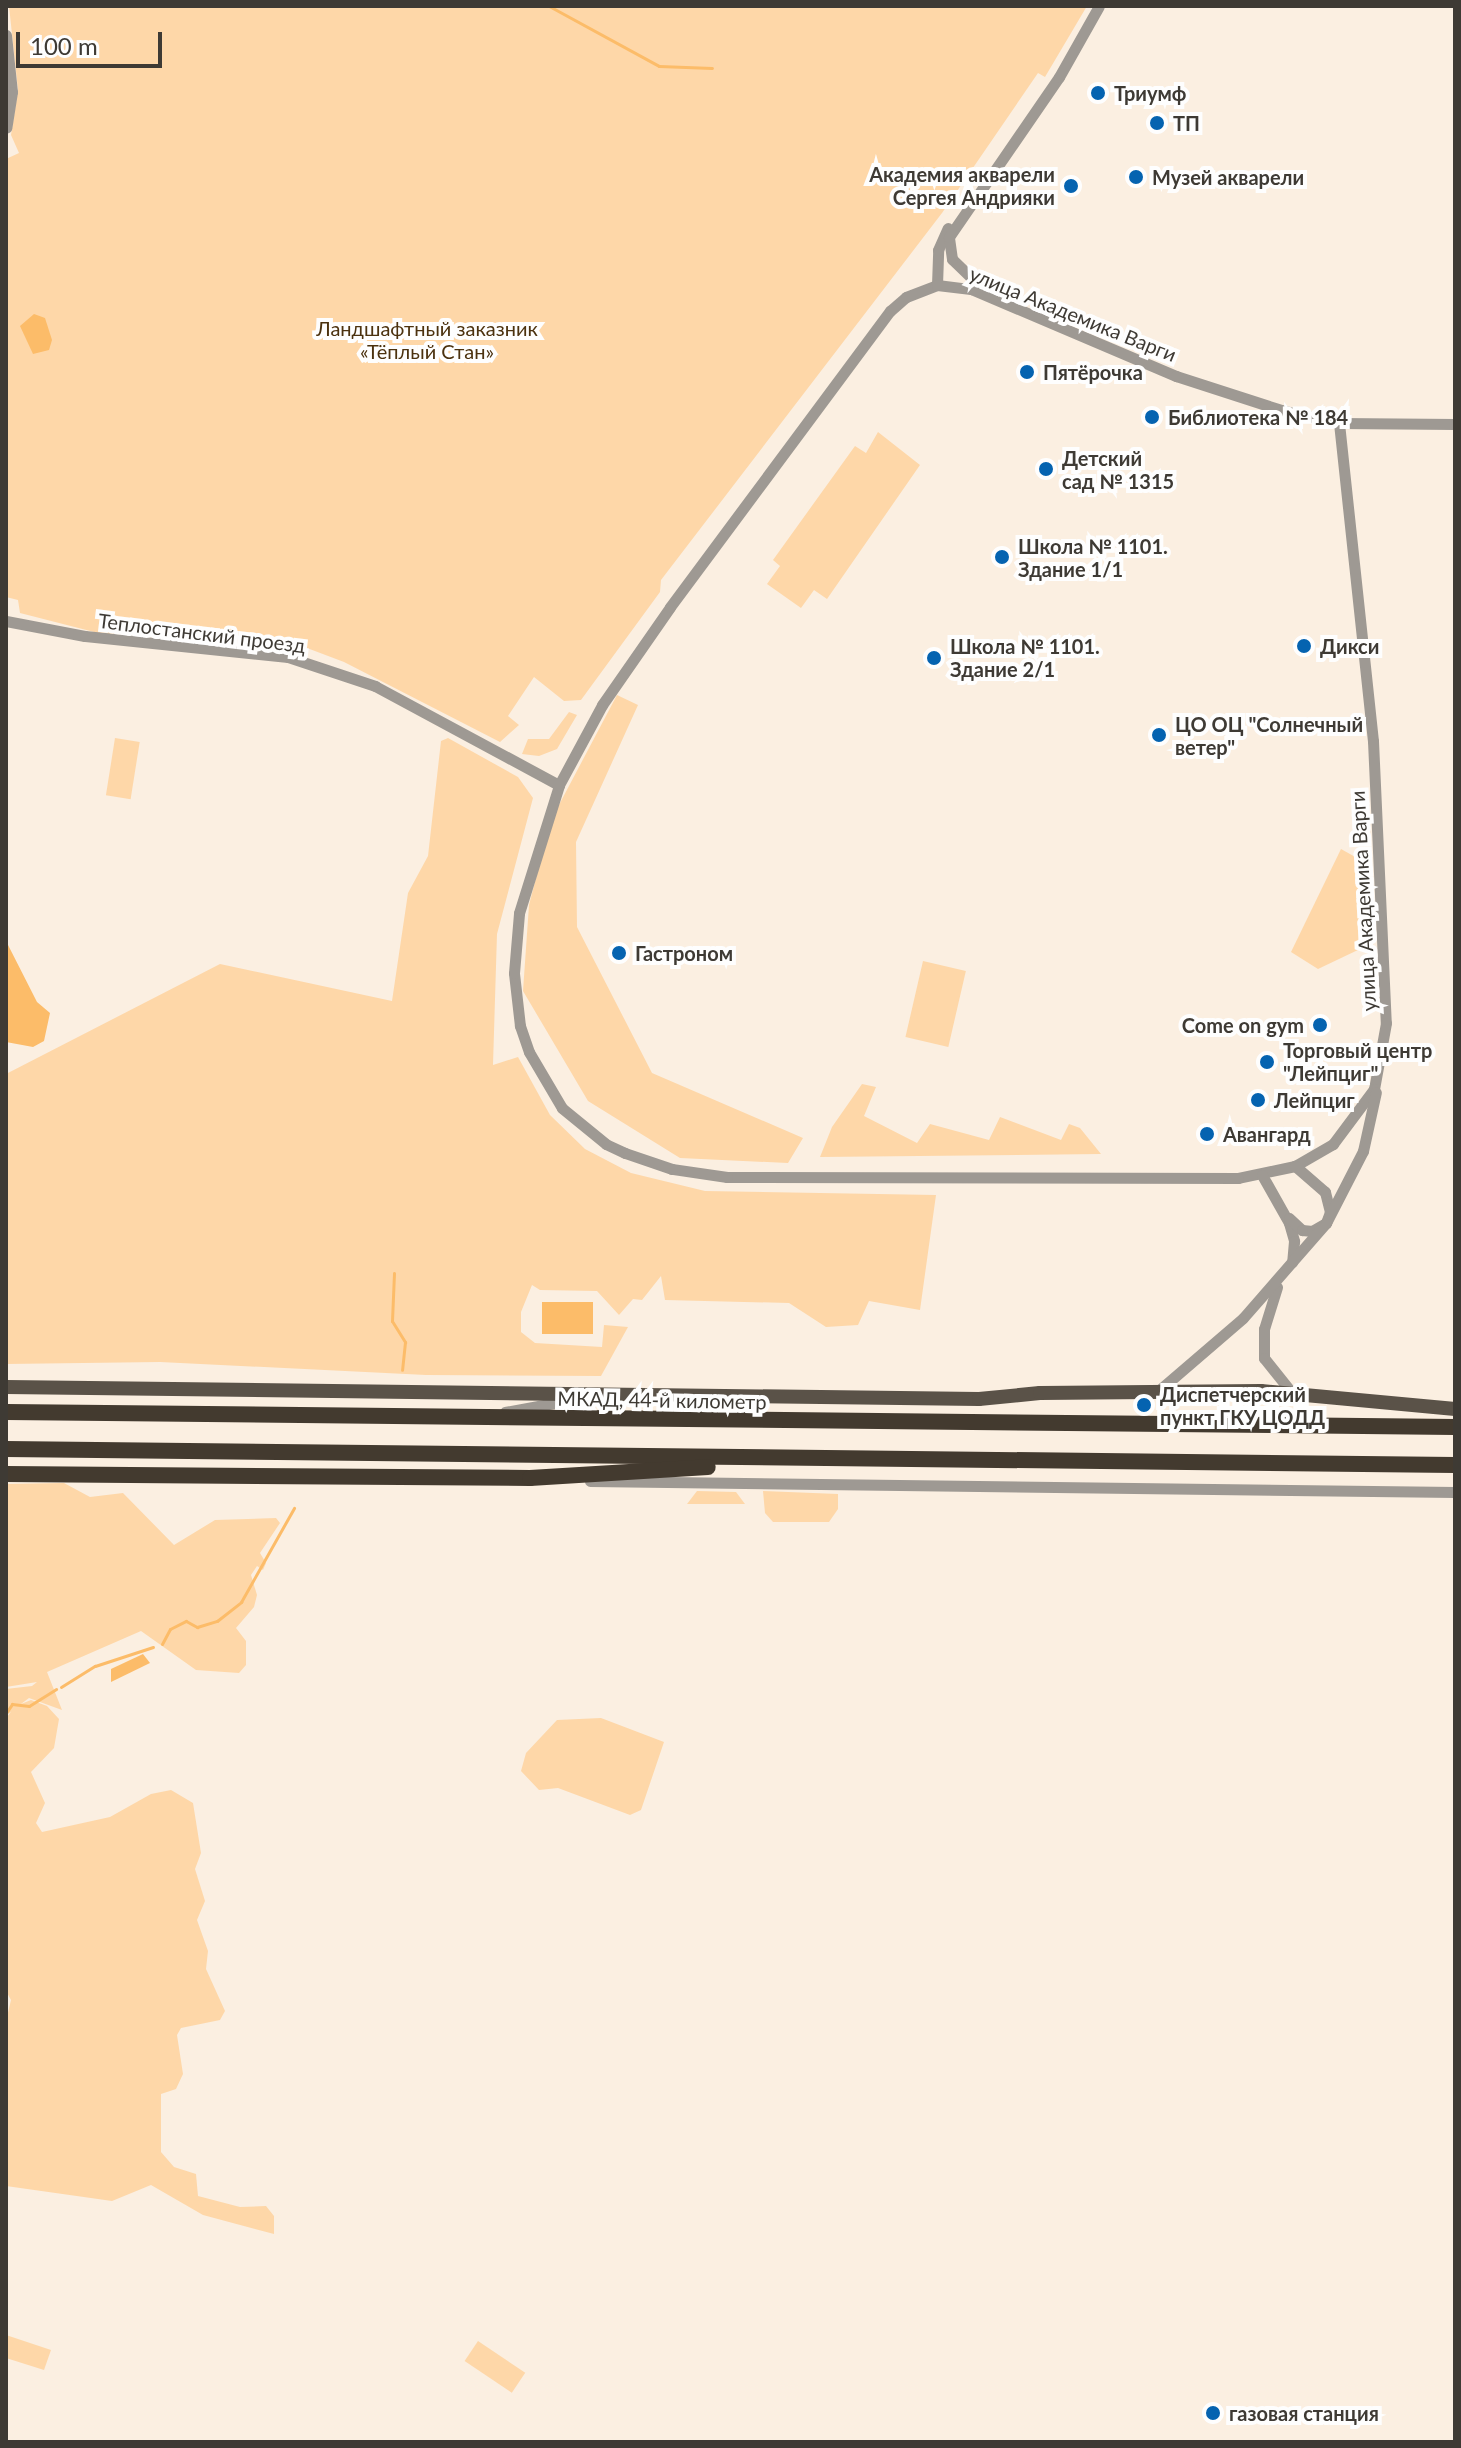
<!DOCTYPE html>
<html>
<head>
<meta charset="utf-8">
<style>
	body { margin:0 }
	#map { position:relative; width:1461px; height:2448px; overflow:hidden; background:#fbefe1; font-family:Lato,sans-serif }
	div>[style] { position:absolute }
	.green>* { inset:0; background:#fed7a8; transform-origin:0 0 }
	.water>* { inset:0; background:#fcbc69; transform-origin:0 0 }
	.stream>* { height:3px; margin:-1.5px; padding:0 1.5px; transform-origin:1.5px; border-radius:1.5px; background:#fcbc69 }
	.minor>* { height:11px; margin:-5.5px; padding:0 5.5px; transform-origin:5.5px; border-radius:5.5px; background:#9e9993 }
	.major>* { height:14px; margin:-7px; padding:0 7px; transform-origin:7px; border-radius:7px; background:#5a5248 }
	.highway>* { height:16px; margin:-8px; padding:0 8px; transform-origin:8px; border-radius:8px; background:#433a2f }
	.dots>* { width:22px; height:22px; translate:-50% -50%; box-sizing:border-box; border:4px solid #fefefe; border-radius:50% }
	span { translate:-50% -50%; white-space:nowrap; text-align:center; line-height:1.15; -webkit-text-stroke:8px #fefefe; paint-order:stroke }
	.poi-label { font-size:20px; color:#3e3a34; font-weight:700 }
	.left { translate:0 -50%; text-align:left }
	.right { translate:-100% -50%; text-align:right }
	.street-label { font-size:20px; color:#3e3a34 }
	.park-label { font-size:20px; color:#4c320f }
	.frame { position:absolute; inset:0; border:8px solid #3e3a34; pointer-events:none }
	.scale { position:absolute; left:16px; top:32px; width:146px; height:36px; box-sizing:border-box; border:4px solid #3e3a34; border-top:0; padding-left:10px; font-size:24px; line-height:28px; white-space:nowrap; color:#3e3a34; -webkit-text-stroke:6px #fefefe; paint-order:stroke }
</style>
</head>
<body>
<div id="map">
	<div class="green">
		<div style="clip-path:polygon(9px 6px,1087px 6px,1045px 77px,1038px 73px,942px 213px,661px 580px,660px 592px,581px 700px,564px 701px,534px 677px,508px 716px,519px 725px,500px 742px,344px 662px,299px 645px,255px 637px,102px 634px,20px 613px,18px 600px,6px 597px,6px 159px,19px 153px,11px 135px,18px 90px)"></div>
		<div style="clip-path:polygon(878px 432px,920px 465px,827px 599px,814px 590px,801px 608px,767px 584px,780px 566px,773px 560px,855px 446px,866px 453px)"></div>
		<div style="clip-path:polygon(617px 695px,638px 705px,576px 842px,577px 927px,652px 1073px,803px 1138px,788px 1163px,680px 1158px,588px 1101px,523px 991px,529px 905px,551px 820px)"></div>
		<div style="clip-path:polygon(569px 712px,577px 715px,557px 749px,539px 756px,522px 754px,528px 739px,549px 739px)"></div>
		<div style="left:115px;top:738px;width:25px;height:58px;rotate:9deg"></div>
		<div style="clip-path:polygon(448px 738px,518px 777px,533px 798px,497px 934px,493px 1065px,518px 1057px,550px 1115px,585px 1149px,631px 1173px,705px 1191px,936px 1195px,920px 1310px,869px 1301px,858px 1325px,826px 1327px,789px 1303px,665px 1300px,661px 1276px,642px 1300px,633px 1299px,619px 1315px,597px 1291px,540px 1290px,532px 1285px,521px 1312px,521px 1332px,535px 1343px,602px 1347px,604px 1325px,628px 1327px,601px 1376px,426px 1375px,160px 1362px,6px 1364px,6px 1074px,220px 964px,392px 1001px,408px 893px,428px 856px,441px 741px)"></div>
		<div style="clip-path:polygon(1341px 849px,1366px 863px,1360px 949px,1318px 969px,1291px 952px)"></div>
		<div style="left:923px;top:961px;width:44px;height:78px;rotate:13deg"></div>
		<div style="clip-path:polygon(862px 1084px,876px 1087px,864px 1116px,917px 1143px,930px 1124px,989px 1140px,1000px 1117px,1061px 1140px,1069px 1124px,1080px 1128px,1101px 1154px,820px 1157px,832px 1127px)"></div>
		<div style="clip-path:polygon(64px 1483px,90px 1497px,123px 1493px,174px 1545px,215px 1520px,276px 1518px,280px 1523px,260px 1553px,266px 1563px,263px 1570px,257px 1566px,251px 1575px,257px 1595px,254px 1607px,236px 1628px,246px 1641px,246px 1665px,239px 1673px,196px 1670px,141px 1631px,47px 1672px,62px 1710px,29px 1698px,21px 1704px,31px 1700px,47px 1706px,59px 1719px,54px 1748px,31px 1772px,45px 1803px,36px 1823px,42px 1832px,110px 1817px,151px 1794px,171px 1790px,193px 1803px,201px 1853px,195px 1869px,205px 1901px,197px 1920px,208px 1951px,206px 1969px,225px 2011px,220px 2020px,181px 2028px,177px 2035px,183px 2074px,176px 2089px,161px 2094px,161px 2152px,174px 2167px,196px 2174px,198px 2196px,240px 2207px,266px 2206px,274px 2216px,274px 2234px,203px 2215px,151px 2185px,112px 2201px,6px 2186px,6px 2021px,11px 2000px,6px 1991px,6px 1718px,11px 1712px,6px 1715px,6px 1689px,32px 1686px,37px 1682px,6px 1687px,6px 1484px)"></div>
		<div style="clip-path:polygon(697px 1491px,736px 1492px,745px 1504px,687px 1504px)"></div>
		<div style="clip-path:polygon(763px 1491px,838px 1494px,838px 1509px,829px 1522px,773px 1522px,765px 1513px)"></div>
		<div style="clip-path:polygon(601px 1718px,664px 1742px,641px 1810px,630px 1815px,558px 1788px,539px 1790px,521px 1771px,526px 1753px,557px 1720px)"></div>
		<div style="clip-path:polygon(6px 2335px,51px 2350px,44px 2370px,6px 2358px)"></div>
		<div style="left:478px;top:2341px;width:57px;height:24px;rotate:34deg"></div>
	</div>
	<div class="water">
		<div style="clip-path:polygon(34px 314px,45px 318px,52px 340px,49px 350px,33px 354px,20px 326px)"></div>
		<div style="clip-path:polygon(6px 941px,37px 1002px,50px 1013px,44px 1041px,33px 1047px,6px 1042px)"></div>
		<div style="left:542px;top:1302px;width:51px;height:32px"></div>
		<div style="clip-path:polygon(143px 1654px,150px 1663px,111px 1682px,111px 1669px)"></div>
	</div>
	<div class="stream">
		<div style="left:549px;top:6px;width:125px;rotate:28.6deg"></div>
		<div style="left:659px;top:66px;width:53px;rotate:2.2deg"></div>
		<div style="left:394px;top:1273px;width:48px;rotate:92.4deg"></div>
		<div style="left:392px;top:1321px;width:25px;rotate:58deg"></div>
		<div style="left:405px;top:1342px;width:28px;rotate:96deg"></div>
		<div style="left:162px;top:1644px;width:17px;rotate:-62deg"></div>
		<div style="left:170px;top:1629px;width:18px;rotate:-27deg"></div>
		<div style="left:186px;top:1621px;width:13px;rotate:29deg"></div>
		<div style="left:197px;top:1627px;width:21px;rotate:-17deg"></div>
		<div style="left:217px;top:1621px;width:31px;rotate:-38deg"></div>
		<div style="left:241px;top:1602px;width:108px;rotate:-60.6deg"></div>
		<div style="left:61px;top:1687px;width:40px;rotate:-32deg"></div>
		<div style="left:95px;top:1666px;width:61px;rotate:-18.1deg"></div>
		<div style="left:6px;top:1713px;width:11px;rotate:-56deg"></div>
		<div style="left:12px;top:1704px;width:17px;rotate:7deg"></div>
		<div style="left:29px;top:1706px;width:32px;rotate:-32deg"></div>
	</div>
	<div class="minor">
		<div style="left:6px;top:35px;width:57px;rotate:84deg"></div>
		<div style="left:12px;top:92px;width:36px;rotate:99deg"></div>
		<div style="left:937px;top:285px;width:35px;rotate:-88deg"></div>
		<div style="left:938px;top:250px;width:24px;rotate:-66deg"></div>
		<div style="left:985px;top:291px;width:46px;rotate:-135.9deg"></div>
		<div style="left:952px;top:259px;width:22px;rotate:-98deg"></div>
		<div style="left:949px;top:237px;width:194px;rotate:-55.5deg"></div>
		<div style="left:1059px;top:77px;width:81px;rotate:-60.6deg"></div>
		<div style="left:1339px;top:423px;width:320px;rotate:83.9deg"></div>
		<div style="left:1373px;top:741px;width:282px;rotate:87.4deg"></div>
		<div style="left:1386px;top:1023px;width:67px;rotate:100.3deg"></div>
		<div style="left:1374px;top:1089px;width:69px;rotate:126.7deg"></div>
		<div style="left:1333px;top:1144px;width:44px;rotate:149.9deg"></div>
		<div style="left:1295px;top:1166px;width:58px;rotate:168.1deg"></div>
		<div style="left:1238px;top:1178px;width:511px;rotate:-179.89deg"></div>
		<div style="left:727px;top:1177px;width:56px;rotate:-171.7deg"></div>
		<div style="left:672px;top:1169px;width:50px;rotate:-161.2deg"></div>
		<div style="left:625px;top:1153px;width:21px;rotate:-155deg"></div>
		<div style="left:606px;top:1144px;width:57px;rotate:-140.7deg"></div>
		<div style="left:562px;top:1108px;width:65px;rotate:-120.5deg"></div>
		<div style="left:529px;top:1052px;width:28px;rotate:-109deg"></div>
		<div style="left:520px;top:1026px;width:53px;rotate:-96.5deg"></div>
		<div style="left:514px;top:973px;width:60px;rotate:-85.2deg"></div>
		<div style="left:519px;top:913px;width:134px;rotate:-72.6deg"></div>
		<div style="left:559px;top:785px;width:91px;rotate:-61.7deg"></div>
		<div style="left:602px;top:705px;width:119px;rotate:-55.2deg"></div>
		<div style="left:670px;top:607px;width:369px;rotate:-53.4deg"></div>
		<div style="left:890px;top:311px;width:21px;rotate:-41deg"></div>
		<div style="left:906px;top:297px;width:33px;rotate:-21deg"></div>
		<div style="left:937px;top:285px;width:34px;rotate:7deg"></div>
		<div style="left:971px;top:289px;width:223px;rotate:23deg"></div>
		<div style="left:1176px;top:376px;width:110px;rotate:17.9deg"></div>
		<div style="left:1281px;top:410px;width:59px;rotate:12.6deg"></div>
		<div style="left:1339px;top:423px;width:116px;rotate:0.5deg"></div>
		<div style="left:6px;top:621px;width:80px;rotate:10.8deg"></div>
		<div style="left:85px;top:636px;width:204px;rotate:5.9deg"></div>
		<div style="left:288px;top:657px;width:92px;rotate:18.4deg"></div>
		<div style="left:375px;top:686px;width:209px;rotate:28.3deg"></div>
		<div style="left:1262px;top:1175px;width:55px;rotate:60.6deg"></div>
		<div style="left:1289px;top:1223px;width:19px;rotate:74deg"></div>
		<div style="left:1294px;top:1241px;width:21px;rotate:95deg"></div>
		<div style="left:1289px;top:1218px;width:18px;rotate:43deg"></div>
		<div style="left:1302px;top:1230px;width:10px;rotate:6deg"></div>
		<div style="left:1312px;top:1231px;width:16px;rotate:-30deg"></div>
		<div style="left:1326px;top:1223px;width:12px;rotate:-70deg"></div>
		<div style="left:1330px;top:1212px;width:21px;rotate:-104deg"></div>
		<div style="left:1325px;top:1192px;width:40px;rotate:-139deg"></div>
		<div style="left:1277px;top:1287px;width:44px;rotate:107.2deg"></div>
		<div style="left:1264px;top:1329px;width:29px;rotate:90deg"></div>
		<div style="left:1264px;top:1358px;width:45px;rotate:51.3deg"></div>
		<div style="left:1157px;top:1392px;width:113px;rotate:-40.7deg"></div>
		<div style="left:1243px;top:1318px;width:126px;rotate:-48.9deg"></div>
		<div style="left:1326px;top:1223px;width:81px;rotate:-62.8deg"></div>
		<div style="left:1363px;top:1151px;width:60px;rotate:-77.6deg"></div>
		<div style="left:505px;top:1412px;width:71px;rotate:-10.5deg"></div>
		<div style="left:590px;top:1481px;width:865px;rotate:0.73deg"></div>
	</div>
	<div class="major">
		<div style="left:6px;top:1387px;width:973px;rotate:0.71deg"></div>
		<div style="left:979px;top:1399px;width:61px;rotate:-5.6deg"></div>
		<div style="left:1040px;top:1393px;width:221px;rotate:-0.5deg"></div>
		<div style="left:1261px;top:1391px;width:195px;rotate:5.3deg"></div>
	</div>
	<div class="highway">
		<div style="left:6px;top:1412px;width:1449px;rotate:0.59deg"></div>
		<div style="left:6px;top:1449px;width:1449px;rotate:0.63deg"></div>
		<div style="left:6px;top:1474px;width:524px;rotate:0.44deg"></div>
		<div style="left:530px;top:1478px;width:178px;rotate:-3.5deg"></div>
	</div>
	<div class="dots">
		<div style="left:1098px;top:93px;background:#0563b0"></div>
		<div style="left:1157px;top:123px;background:#0563b0"></div>
		<div style="left:1136px;top:177px;background:#0563b0"></div>
		<div style="left:1071px;top:186px;background:#0563b0"></div>
		<div style="left:1027px;top:372px;background:#0563b0"></div>
		<div style="left:1152px;top:417px;background:#0563b0"></div>
		<div style="left:1046px;top:469px;background:#0563b0"></div>
		<div style="left:1002px;top:557px;background:#0563b0"></div>
		<div style="left:1304px;top:646px;background:#0563b0"></div>
		<div style="left:934px;top:658px;background:#0563b0"></div>
		<div style="left:1159px;top:735px;background:#0563b0"></div>
		<div style="left:619px;top:953px;background:#0563b0"></div>
		<div style="left:1320px;top:1025px;background:#0563b0"></div>
		<div style="left:1267px;top:1062px;background:#0563b0"></div>
		<div style="left:1258px;top:1100px;background:#0563b0"></div>
		<div style="left:1207px;top:1134px;background:#0563b0"></div>
		<div style="left:1144px;top:1405px;background:#0563b0"></div>
		<div style="left:1213px;top:2413px;background:#0563b0"></div>
	</div>
	<div class="poi-label">
		<span class="left" style="left:1114px;top:93px">Триумф</span>
		<span class="left" style="left:1173px;top:123px">ТП</span>
		<span class="right" style="left:1055px;top:186px">Академия акварели<br>Сергея Андрияки</span>
		<span class="left" style="left:1152px;top:177px">Музей акварели</span>
		<span class="left" style="left:1043px;top:372px">Пятёрочка</span>
		<span class="left" style="left:1168px;top:417px">Библиотека № 184</span>
		<span class="left" style="left:1062px;top:470px">Детский<br>сад № 1315</span>
		<span class="left" style="left:1018px;top:558px">Школа № 1101.<br>Здание 1/1</span>
		<span class="left" style="left:950px;top:658px">Школа № 1101.<br>Здание 2/1</span>
		<span class="left" style="left:1320px;top:646px">Дикси</span>
		<span class="left" style="left:1175px;top:736px">ЦО ОЦ "Солнечный<br>ветер"</span>
		<span class="left" style="left:635px;top:953px">Гастроном</span>
		<span class="right" style="left:1304px;top:1025px">Come on gym</span>
		<span class="left" style="left:1283px;top:1062px">Торговый центр<br>"Лейпциг"</span>
		<span class="left" style="left:1274px;top:1100px">Лейпциг</span>
		<span class="left" style="left:1223px;top:1134px">Авангард</span>
		<span class="left" style="left:1160px;top:1406px">Диспетчерский<br>пункт ГКУ ЦОДД</span>
		<span class="left" style="left:1229px;top:2413px">газовая станция</span>
	</div>
	<div class="street-label">
		<span style="left:1073px;top:314px;rotate:22deg">улица Академика Варги</span>
		<span style="left:202px;top:633px;rotate:7deg">Теплостанский проезд</span>
		<span style="left:1363px;top:901px;rotate:-93deg">улица Академика Варги</span>
		<span style="left:662px;top:1400px;rotate:1deg">МКАД, 44-й километр</span>
	</div>
	<div class="park-label">
		<span style="left:427px;top:340px">Ландшафтный заказник<br>«Тёплый Стан»</span>
	</div>
	<div class="frame"></div>
	<div class="scale">100 m</div>
</div>
</body>
</html>
